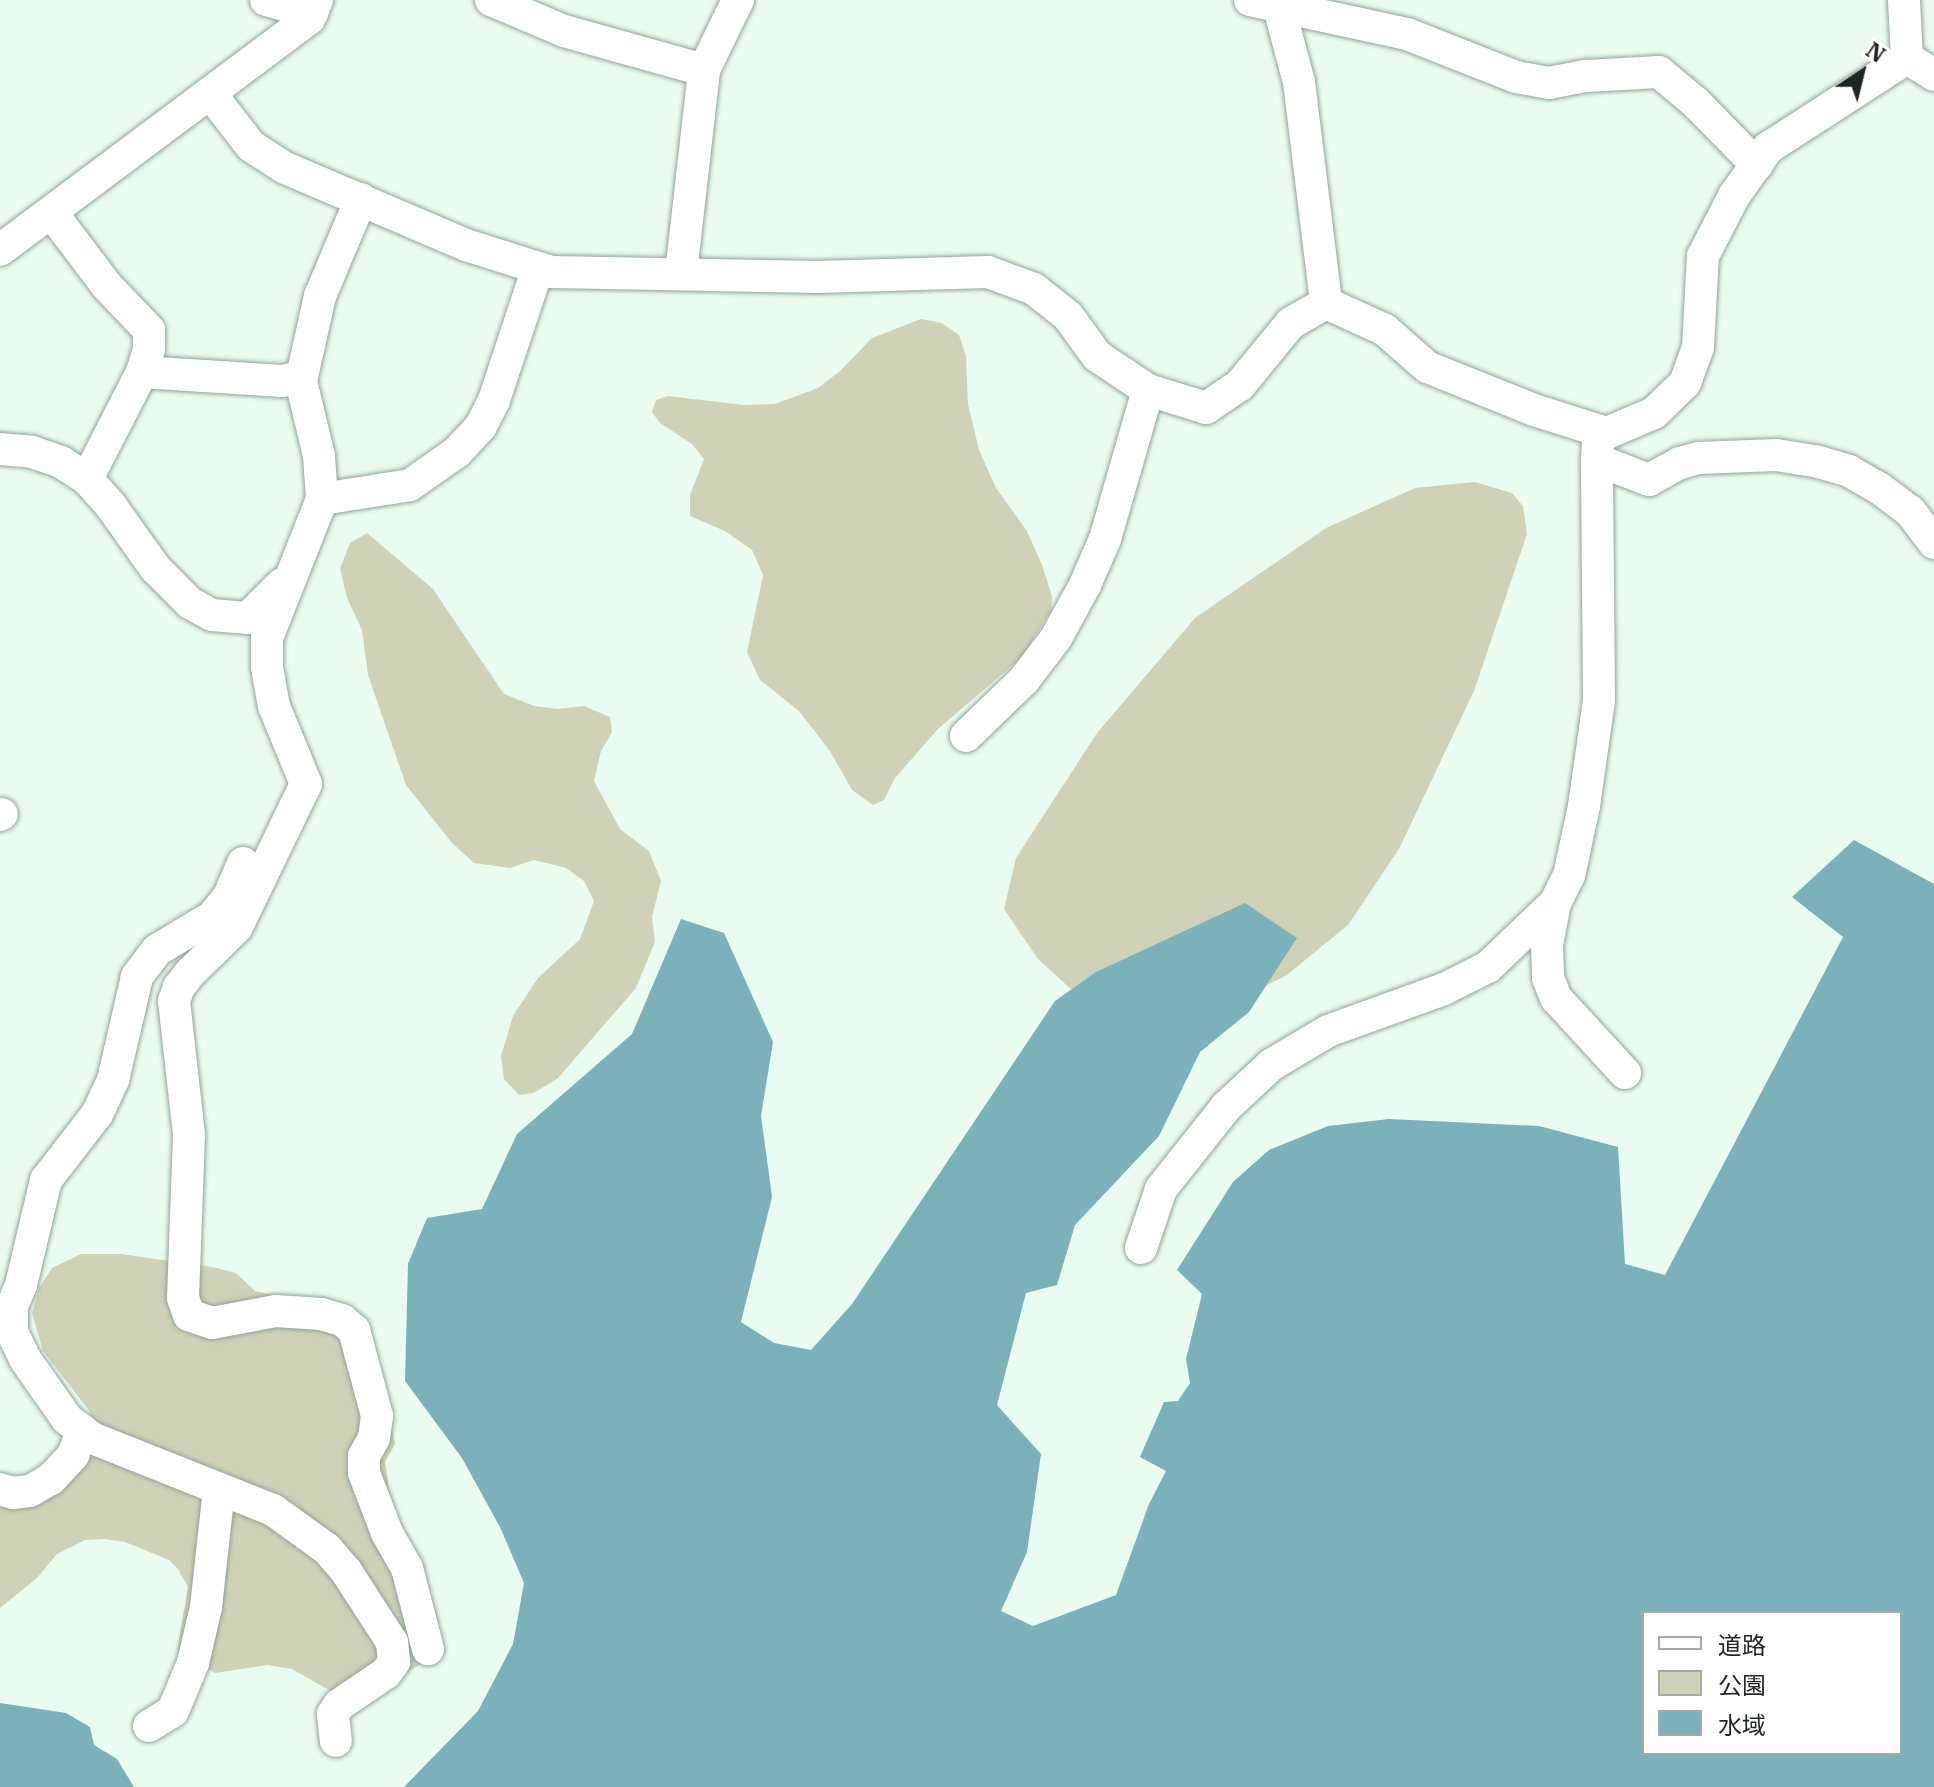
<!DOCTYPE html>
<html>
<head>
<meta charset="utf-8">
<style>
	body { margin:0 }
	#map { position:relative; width:1934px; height:1787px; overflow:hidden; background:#eafcf0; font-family:"IBM Plex Serif","Noto Sans JP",serif }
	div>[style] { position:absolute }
	.green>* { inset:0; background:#d0d2b7 }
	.water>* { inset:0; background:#7bb1b8 }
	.roads { filter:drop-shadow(0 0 2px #92a399) drop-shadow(0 0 2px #92a399) }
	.street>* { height:32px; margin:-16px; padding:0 16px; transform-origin:16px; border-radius:16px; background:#fff }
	span { translate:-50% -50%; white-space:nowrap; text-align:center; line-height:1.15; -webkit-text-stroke:8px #fff; paint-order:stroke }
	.legend { position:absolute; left:1642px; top:1611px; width:260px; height:144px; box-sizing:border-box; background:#fff; border:2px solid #a5a8a6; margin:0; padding:10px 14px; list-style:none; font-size:24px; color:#1f2521 }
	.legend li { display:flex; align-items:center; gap:16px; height:40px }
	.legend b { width:40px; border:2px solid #a5a8a6 }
	.north { position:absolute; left:1822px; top:32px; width:80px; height:80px; -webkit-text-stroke:6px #fff; paint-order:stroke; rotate:35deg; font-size:22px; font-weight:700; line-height:32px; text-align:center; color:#1f2521 }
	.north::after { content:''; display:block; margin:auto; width:28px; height:36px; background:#1f2521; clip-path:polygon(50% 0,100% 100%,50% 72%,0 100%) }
</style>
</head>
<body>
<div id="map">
	<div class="green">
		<div style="clip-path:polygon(921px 319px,942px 323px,959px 335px,966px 356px,968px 404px,979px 450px,996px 488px,1027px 531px,1042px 565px,1052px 596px,1051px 611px,1021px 658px,938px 729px,895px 778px,884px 800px,873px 805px,852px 790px,830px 751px,799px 711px,760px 680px,747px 652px,763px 575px,752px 550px,725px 531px,690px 516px,690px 495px,704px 459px,692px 444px,660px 423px,652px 412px,656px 400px,668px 396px,744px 405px,775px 404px,818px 388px,840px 371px,872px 338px)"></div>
		<div style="clip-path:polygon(1475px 482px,1512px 493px,1523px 506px,1527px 534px,1474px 691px,1400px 847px,1348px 925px,1287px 975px,1222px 1008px,1095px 1011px,1038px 959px,1004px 909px,1016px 858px,1097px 733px,1195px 618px,1326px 528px,1415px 488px)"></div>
		<div style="clip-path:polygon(367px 533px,433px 589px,504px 694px,534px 706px,558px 709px,584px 706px,610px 717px,612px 732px,601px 751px,594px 781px,620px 829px,649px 851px,661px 881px,652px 917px,655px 942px,636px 988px,558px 1078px,534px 1093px,519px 1095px,504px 1079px,501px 1056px,513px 1016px,538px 978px,580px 939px,594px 901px,584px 881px,566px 868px,534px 860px,510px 868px,474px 863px,452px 843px,406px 785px,368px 675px,362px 630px,347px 598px,340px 569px,350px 543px)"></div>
		<div style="clip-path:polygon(81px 1254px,121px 1254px,213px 1267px,236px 1273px,255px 1291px,343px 1310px,390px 1416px,395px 1444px,385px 1462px,391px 1501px,427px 1660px,364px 1700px,329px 1690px,292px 1669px,267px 1665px,215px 1673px,177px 1651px,188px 1587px,178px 1569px,169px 1560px,125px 1542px,104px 1539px,85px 1540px,57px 1554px,37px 1578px,0 1608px,0 1506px,20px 1499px,99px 1430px,88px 1409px,43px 1351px,32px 1313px,39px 1288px,52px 1268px)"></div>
	</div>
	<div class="water">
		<div style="clip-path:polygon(evenodd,1854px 840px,1934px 884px,1934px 1787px,404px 1787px,478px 1711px,513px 1644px,524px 1583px,501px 1529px,462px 1458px,405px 1381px,408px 1264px,427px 1218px,482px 1209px,517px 1134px,632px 1034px,681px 919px,724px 933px,773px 1042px,761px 1116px,772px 1197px,741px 1322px,774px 1343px,811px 1350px,852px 1304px,1055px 1001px,1096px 972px,1245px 903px,1297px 938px,1249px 1012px,1200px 1052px,1159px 1136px,1075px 1225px,1057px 1285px,1026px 1293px,997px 1405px,1041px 1454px,1027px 1552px,1001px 1611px,1033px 1626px,1116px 1595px,1149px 1504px,1166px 1471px,1140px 1457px,1164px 1402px,1178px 1401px,1190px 1383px,1186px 1359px,1202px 1294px,1177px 1270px,1233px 1182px,1269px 1150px,1328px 1126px,1389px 1119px,1539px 1126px,1618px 1147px,1625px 1264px,1665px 1275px,1843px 937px,1792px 897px,1854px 840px,1900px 1613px,1900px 1753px,1644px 1753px,1644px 1613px,1900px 1613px)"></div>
		<div style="clip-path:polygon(0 1703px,66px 1713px,90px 1727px,94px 1745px,117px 1759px,134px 1787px,0 1787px)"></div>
	</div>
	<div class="roads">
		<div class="street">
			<div style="left:266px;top:0;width:48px;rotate:15.8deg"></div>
			<div style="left:491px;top:0;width:79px;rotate:23deg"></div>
			<div style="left:564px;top:31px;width:145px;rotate:15.6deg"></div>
			<div style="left:1250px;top:0;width:161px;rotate:12.2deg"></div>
			<div style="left:1407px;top:34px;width:117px;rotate:21.5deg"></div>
			<div style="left:1516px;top:77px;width:34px;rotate:10deg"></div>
			<div style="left:1549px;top:83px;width:38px;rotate:-11deg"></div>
			<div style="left:1586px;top:76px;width:73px;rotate:-3.1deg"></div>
			<div style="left:1659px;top:72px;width:48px;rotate:40deg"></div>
			<div style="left:1696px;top:103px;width:87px;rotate:45.5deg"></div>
			<div style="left:1277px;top:0;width:85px;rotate:75deg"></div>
			<div style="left:1299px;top:82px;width:223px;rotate:83deg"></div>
			<div style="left:1907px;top:58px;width:32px;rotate:32deg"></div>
			<div style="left:210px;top:93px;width:67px;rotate:52.3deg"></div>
			<div style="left:251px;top:146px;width:38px;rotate:33deg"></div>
			<div style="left:283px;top:167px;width:199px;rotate:23.1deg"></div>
			<div style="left:466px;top:245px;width:76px;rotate:17.7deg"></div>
			<div style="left:538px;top:268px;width:15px;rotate:16deg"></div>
			<div style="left:552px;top:272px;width:266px;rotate:1.1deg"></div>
			<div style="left:818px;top:277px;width:170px;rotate:-1.7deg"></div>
			<div style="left:988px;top:272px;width:49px;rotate:20.3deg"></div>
			<div style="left:1034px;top:289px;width:43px;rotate:38.5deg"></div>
			<div style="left:1068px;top:316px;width:49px;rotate:54.1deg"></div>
			<div style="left:1097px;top:356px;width:61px;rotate:33.7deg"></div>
			<div style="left:1148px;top:390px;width:61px;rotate:17.2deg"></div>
			<div style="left:1206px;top:408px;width:41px;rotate:-34.1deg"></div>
			<div style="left:1240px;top:385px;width:80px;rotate:-50.6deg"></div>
			<div style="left:1291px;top:323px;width:40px;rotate:-29.7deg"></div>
			<div style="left:361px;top:199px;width:105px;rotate:112.9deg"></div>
			<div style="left:320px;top:296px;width:87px;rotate:102.6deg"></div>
			<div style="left:301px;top:381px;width:77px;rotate:76.5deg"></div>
			<div style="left:319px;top:456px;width:43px;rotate:86deg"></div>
			<div style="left:322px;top:499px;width:149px;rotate:111.6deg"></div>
			<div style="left:267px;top:638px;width:29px;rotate:90deg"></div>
			<div style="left:267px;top:667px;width:40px;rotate:80deg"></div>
			<div style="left:274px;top:706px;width:84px;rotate:67.7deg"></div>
			<div style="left:306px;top:784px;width:159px;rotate:115.8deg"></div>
			<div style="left:237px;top:927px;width:66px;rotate:135.6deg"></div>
			<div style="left:190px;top:973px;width:18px;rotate:128deg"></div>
			<div style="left:179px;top:987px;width:15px;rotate:110deg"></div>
			<div style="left:174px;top:1001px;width:135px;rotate:83.6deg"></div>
			<div style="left:189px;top:1135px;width:163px;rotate:92.1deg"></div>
			<div style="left:183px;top:1298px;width:18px;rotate:71deg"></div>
			<div style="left:189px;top:1315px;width:24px;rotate:19deg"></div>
			<div style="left:212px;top:1323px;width:65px;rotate:-10.6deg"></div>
			<div style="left:276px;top:1311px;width:45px;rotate:3.8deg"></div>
			<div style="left:321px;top:1314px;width:22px;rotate:16deg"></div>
			<div style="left:342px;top:1320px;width:16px;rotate:40deg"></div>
			<div style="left:354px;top:1330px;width:89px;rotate:75deg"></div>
			<div style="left:377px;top:1416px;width:22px;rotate:98deg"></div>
			<div style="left:374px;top:1438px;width:21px;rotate:119deg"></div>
			<div style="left:364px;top:1456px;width:17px;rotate:90deg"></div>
			<div style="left:364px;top:1473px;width:64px;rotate:69deg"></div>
			<div style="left:387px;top:1533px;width:40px;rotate:60.3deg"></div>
			<div style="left:407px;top:1568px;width:84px;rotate:75.5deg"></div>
			<div style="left:51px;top:212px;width:93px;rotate:52.9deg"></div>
			<div style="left:107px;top:286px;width:61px;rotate:46.3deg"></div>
			<div style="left:149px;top:330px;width:19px;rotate:90deg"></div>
			<div style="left:149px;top:349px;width:24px;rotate:107deg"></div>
			<div style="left:0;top:250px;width:386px;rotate:-36.8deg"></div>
			<div style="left:309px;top:19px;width:21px;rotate:-67deg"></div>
			<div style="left:681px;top:273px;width:204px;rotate:-83.5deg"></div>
			<div style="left:704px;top:70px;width:78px;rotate:-64.1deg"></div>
			<div style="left:1326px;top:303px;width:65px;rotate:24.6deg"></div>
			<div style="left:1385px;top:330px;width:56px;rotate:41.4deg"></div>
			<div style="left:1427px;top:367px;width:115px;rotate:21.9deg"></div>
			<div style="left:1534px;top:410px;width:77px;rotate:17.5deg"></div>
			<div style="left:1607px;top:433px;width:51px;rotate:-23.1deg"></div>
			<div style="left:1654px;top:413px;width:43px;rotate:-44.1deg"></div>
			<div style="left:1685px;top:383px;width:38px;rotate:-70deg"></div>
			<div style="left:1698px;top:347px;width:91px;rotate:-86.9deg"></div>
			<div style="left:1703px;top:256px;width:68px;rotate:-62.7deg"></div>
			<div style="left:1734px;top:196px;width:59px;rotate:-54.7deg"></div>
			<div style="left:1768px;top:148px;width:166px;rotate:-32.9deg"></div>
			<div style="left:1907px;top:58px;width:58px;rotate:-93deg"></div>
			<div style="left:1598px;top:441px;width:19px;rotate:93deg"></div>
			<div style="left:1597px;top:460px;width:56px;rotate:21deg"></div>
			<div style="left:1649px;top:480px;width:35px;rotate:-29deg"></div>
			<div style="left:1680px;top:463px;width:20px;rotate:-15deg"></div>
			<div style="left:1699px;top:458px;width:77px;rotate:-2.2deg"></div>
			<div style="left:1776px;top:455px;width:39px;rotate:9deg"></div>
			<div style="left:1815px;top:461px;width:35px;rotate:16deg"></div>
			<div style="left:1849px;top:471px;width:34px;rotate:30deg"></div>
			<div style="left:1879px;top:488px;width:39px;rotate:37deg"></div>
			<div style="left:1910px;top:511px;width:40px;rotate:53deg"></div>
			<div style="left:0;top:449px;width:32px;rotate:5deg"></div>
			<div style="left:32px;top:452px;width:31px;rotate:19deg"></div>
			<div style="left:61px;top:462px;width:31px;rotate:33deg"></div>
			<div style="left:87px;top:479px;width:36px;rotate:48deg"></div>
			<div style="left:111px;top:506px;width:77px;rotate:54.5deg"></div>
			<div style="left:156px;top:569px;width:48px;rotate:45deg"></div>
			<div style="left:190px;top:603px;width:25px;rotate:29deg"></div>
			<div style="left:212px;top:615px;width:36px;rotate:5deg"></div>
			<div style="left:248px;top:618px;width:48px;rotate:-45deg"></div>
			<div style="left:87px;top:479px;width:120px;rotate:-62.8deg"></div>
			<div style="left:142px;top:372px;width:140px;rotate:3.7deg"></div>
			<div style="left:282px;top:381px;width:19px;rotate:-12deg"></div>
			<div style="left:322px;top:499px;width:89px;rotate:-9deg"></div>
			<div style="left:410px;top:485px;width:57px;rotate:-35.1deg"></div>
			<div style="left:457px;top:452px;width:35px;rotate:-47deg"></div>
			<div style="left:481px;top:426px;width:29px;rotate:-63deg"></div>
			<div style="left:494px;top:400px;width:139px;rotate:-71.6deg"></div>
			<div style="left:966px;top:736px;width:81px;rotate:-44deg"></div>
			<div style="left:1024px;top:680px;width:53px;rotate:-52.7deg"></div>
			<div style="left:1056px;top:638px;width:60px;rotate:-61.3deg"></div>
			<div style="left:1085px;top:585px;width:50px;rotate:-66.5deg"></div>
			<div style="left:1105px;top:539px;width:155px;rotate:-73.9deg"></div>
			<div style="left:0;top:815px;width:2px;rotate:-27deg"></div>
			<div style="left:243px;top:863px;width:36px;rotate:113deg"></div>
			<div style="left:229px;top:896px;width:27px;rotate:129deg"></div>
			<div style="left:212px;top:917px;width:64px;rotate:149deg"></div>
			<div style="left:157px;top:950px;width:34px;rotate:127deg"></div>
			<div style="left:137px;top:977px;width:106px;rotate:103.1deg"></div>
			<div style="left:113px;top:1080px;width:38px;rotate:115deg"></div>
			<div style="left:97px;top:1114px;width:83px;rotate:127.7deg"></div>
			<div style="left:46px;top:1180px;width:108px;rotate:103.4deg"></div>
			<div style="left:21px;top:1285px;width:23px;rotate:113deg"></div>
			<div style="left:12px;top:1306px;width:26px;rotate:90deg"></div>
			<div style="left:12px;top:1332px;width:30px;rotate:64deg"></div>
			<div style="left:25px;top:1359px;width:73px;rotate:55deg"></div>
			<div style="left:67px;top:1419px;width:31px;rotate:37deg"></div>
			<div style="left:92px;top:1438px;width:195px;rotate:21.7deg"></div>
			<div style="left:273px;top:1510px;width:67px;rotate:35.8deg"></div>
			<div style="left:327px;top:1549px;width:29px;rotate:49deg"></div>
			<div style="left:346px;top:1571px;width:85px;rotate:57.1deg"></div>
			<div style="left:392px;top:1642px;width:20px;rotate:84deg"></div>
			<div style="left:394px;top:1662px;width:14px;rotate:126deg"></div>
			<div style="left:386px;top:1673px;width:57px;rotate:145.8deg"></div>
			<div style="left:339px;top:1705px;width:11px;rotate:124deg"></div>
			<div style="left:333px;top:1714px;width:27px;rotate:84deg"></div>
			<div style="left:1555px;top:903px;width:43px;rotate:100.8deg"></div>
			<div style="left:1547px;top:945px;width:33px;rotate:88deg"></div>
			<div style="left:1548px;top:978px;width:22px;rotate:68deg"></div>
			<div style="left:1556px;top:998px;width:102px;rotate:47.4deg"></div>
			<div style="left:1141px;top:1248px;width:62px;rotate:-71.3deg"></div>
			<div style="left:1161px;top:1189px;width:105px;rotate:-51.6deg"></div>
			<div style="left:1226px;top:1107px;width:62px;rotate:-43deg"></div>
			<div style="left:1271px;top:1065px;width:66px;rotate:-30.8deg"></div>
			<div style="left:1328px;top:1031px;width:123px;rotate:-19.9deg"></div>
			<div style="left:1444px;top:989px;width:49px;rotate:-26.6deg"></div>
			<div style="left:1488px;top:967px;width:93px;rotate:-43.7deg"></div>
			<div style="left:1555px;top:903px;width:30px;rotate:-63deg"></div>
			<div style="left:1569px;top:876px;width:72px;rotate:-77.9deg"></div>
			<div style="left:1584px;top:806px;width:107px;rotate:-81.9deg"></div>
			<div style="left:1599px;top:700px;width:240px;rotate:-90.5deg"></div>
			<div style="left:0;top:1489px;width:14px;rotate:17deg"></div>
			<div style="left:13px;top:1493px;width:17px;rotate:-7deg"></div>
			<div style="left:30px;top:1491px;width:24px;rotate:-30deg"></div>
			<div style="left:51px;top:1479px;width:33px;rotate:-47deg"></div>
			<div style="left:73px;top:1455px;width:26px;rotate:-69deg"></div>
			<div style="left:149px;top:1726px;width:28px;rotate:-32deg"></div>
			<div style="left:173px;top:1711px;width:52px;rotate:-67.4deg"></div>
			<div style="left:193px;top:1663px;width:57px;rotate:-76.9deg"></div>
			<div style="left:206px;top:1607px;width:118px;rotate:-83.7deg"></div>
		</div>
	</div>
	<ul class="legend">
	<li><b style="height:10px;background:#fff"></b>道路</li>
	<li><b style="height:22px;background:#d0d2b7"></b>公園</li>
	<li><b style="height:22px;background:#7bb1b8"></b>水域</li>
	</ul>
	<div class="north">N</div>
</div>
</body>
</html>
